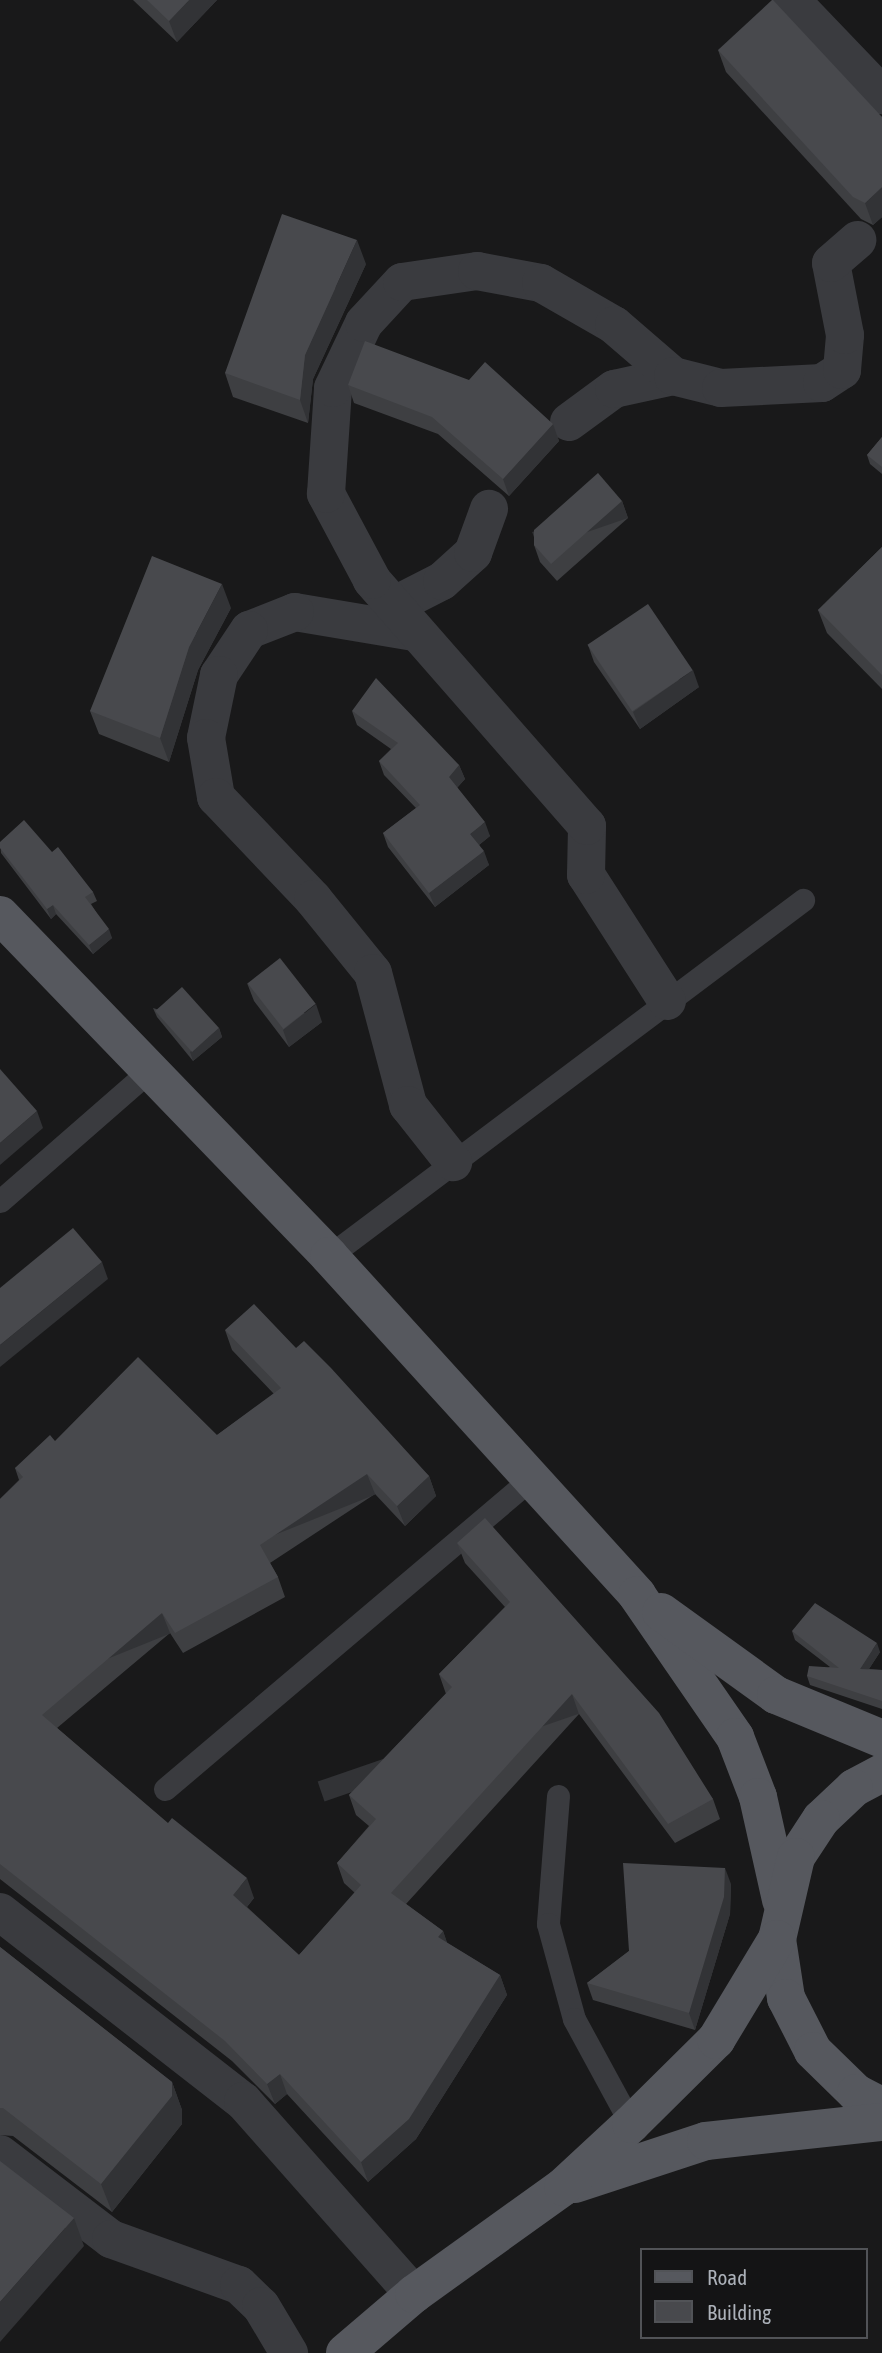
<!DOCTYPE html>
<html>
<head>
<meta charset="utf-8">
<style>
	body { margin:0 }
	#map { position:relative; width:882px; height:2353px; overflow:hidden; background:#19191a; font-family:"Asap Condensed",sans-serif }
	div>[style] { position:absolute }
	.lane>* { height:23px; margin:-11.5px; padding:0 11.5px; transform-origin:11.5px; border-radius:11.5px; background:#3a3b3f }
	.street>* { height:38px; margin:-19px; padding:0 19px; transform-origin:19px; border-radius:19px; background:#3a3b3f }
	.primary>* { height:38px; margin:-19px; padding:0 19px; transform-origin:19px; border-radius:19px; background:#56585e }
	.wall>* { inset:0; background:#3e3f42 }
	.shaded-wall>* { inset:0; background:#323336; transform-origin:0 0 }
	.building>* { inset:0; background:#48494d; transform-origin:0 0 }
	span { translate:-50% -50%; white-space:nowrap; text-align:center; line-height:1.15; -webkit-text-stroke:7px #141415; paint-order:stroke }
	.legend { position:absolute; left:640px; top:2248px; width:228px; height:91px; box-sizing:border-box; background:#141415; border:2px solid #515357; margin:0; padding:9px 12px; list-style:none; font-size:21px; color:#acb1b9 }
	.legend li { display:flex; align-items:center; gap:14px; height:35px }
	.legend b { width:35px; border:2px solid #515357 }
</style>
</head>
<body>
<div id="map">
	<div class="lane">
		<div style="left:0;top:1201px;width:196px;rotate:-41.1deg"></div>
		<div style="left:329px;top:1256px;width:593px;rotate:-36.91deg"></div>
		<div style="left:165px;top:1789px;width:477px;rotate:-40.3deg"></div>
		<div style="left:558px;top:1796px;width:128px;rotate:94.5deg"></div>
		<div style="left:548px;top:1924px;width:98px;rotate:74.7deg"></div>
		<div style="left:574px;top:2019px;width:119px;rotate:61.5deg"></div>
	</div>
	<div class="street">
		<div style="left:791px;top:0;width:132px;rotate:46.2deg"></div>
		<div style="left:569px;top:422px;width:56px;rotate:-36.3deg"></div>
		<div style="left:614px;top:389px;width:60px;rotate:-12.4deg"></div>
		<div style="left:393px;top:606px;width:55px;rotate:-27deg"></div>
		<div style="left:442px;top:581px;width:42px;rotate:-42.1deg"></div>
		<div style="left:473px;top:553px;width:47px;rotate:-70deg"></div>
		<div style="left:414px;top:632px;width:121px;rotate:-170.5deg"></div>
		<div style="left:295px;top:612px;width:49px;rotate:158.6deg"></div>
		<div style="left:249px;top:630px;width:54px;rotate:123.7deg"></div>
		<div style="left:219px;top:675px;width:64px;rotate:101.7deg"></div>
		<div style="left:206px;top:738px;width:60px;rotate:80.4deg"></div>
		<div style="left:216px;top:797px;width:141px;rotate:46.4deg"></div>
		<div style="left:313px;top:899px;width:95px;rotate:51deg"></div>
		<div style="left:373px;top:973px;width:137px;rotate:75.1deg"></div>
		<div style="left:408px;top:1105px;width:73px;rotate:51.7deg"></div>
		<div style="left:667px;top:1001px;width:150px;rotate:-122.7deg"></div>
		<div style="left:586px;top:875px;width:49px;rotate:-88.8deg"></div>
		<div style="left:587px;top:826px;width:327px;rotate:-131.2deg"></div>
		<div style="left:372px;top:580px;width:98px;rotate:-118.1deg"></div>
		<div style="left:326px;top:494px;width:106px;rotate:-86.2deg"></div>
		<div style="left:333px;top:388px;width:72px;rotate:-64.5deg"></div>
		<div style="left:364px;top:323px;width:56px;rotate:-47.2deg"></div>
		<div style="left:402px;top:282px;width:76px;rotate:-8.3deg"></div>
		<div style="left:477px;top:271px;width:65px;rotate:10.6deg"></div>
		<div style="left:541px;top:283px;width:84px;rotate:29.9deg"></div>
		<div style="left:614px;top:325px;width:78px;rotate:40.8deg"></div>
		<div style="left:673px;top:376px;width:49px;rotate:14deg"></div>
		<div style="left:721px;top:388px;width:101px;rotate:-2.8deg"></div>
		<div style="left:822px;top:383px;width:24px;rotate:-33deg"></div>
		<div style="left:842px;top:370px;width:35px;rotate:-85deg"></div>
		<div style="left:845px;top:335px;width:73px;rotate:-101deg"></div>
		<div style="left:831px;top:263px;width:35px;rotate:-41deg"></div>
		<div style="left:0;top:1912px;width:308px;rotate:37.9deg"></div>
		<div style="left:243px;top:2101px;width:258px;rotate:48.5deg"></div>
		<div style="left:0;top:2154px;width:140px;rotate:37.4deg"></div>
		<div style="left:111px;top:2239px;width:136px;rotate:19.8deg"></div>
		<div style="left:239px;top:2285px;width:30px;rotate:44deg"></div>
		<div style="left:261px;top:2306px;width:55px;rotate:59.2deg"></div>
	</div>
	<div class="primary">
		<div style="left:0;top:915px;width:474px;rotate:46deg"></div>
		<div style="left:329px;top:1256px;width:458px;rotate:47.7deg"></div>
		<div style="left:637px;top:1595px;width:173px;rotate:55.4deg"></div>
		<div style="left:735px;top:1737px;width:64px;rotate:69deg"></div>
		<div style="left:758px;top:1797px;width:106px;rotate:77.4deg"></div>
		<div style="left:661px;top:1612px;width:142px;rotate:35.8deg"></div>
		<div style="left:776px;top:1695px;width:115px;rotate:22.5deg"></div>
		<div style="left:882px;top:1773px;width:32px;rotate:152deg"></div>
		<div style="left:854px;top:1788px;width:45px;rotate:136.8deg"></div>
		<div style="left:821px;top:1819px;width:45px;rotate:123.3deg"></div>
		<div style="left:796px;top:1857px;width:84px;rotate:103deg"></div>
		<div style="left:777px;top:1939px;width:60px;rotate:81.3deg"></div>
		<div style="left:786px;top:1998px;width:59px;rotate:63deg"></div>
		<div style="left:813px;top:2051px;width:60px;rotate:44.3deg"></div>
		<div style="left:856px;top:2093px;width:29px;rotate:27deg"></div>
		<div style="left:575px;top:2184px;width:138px;rotate:-18.2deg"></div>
		<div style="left:706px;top:2141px;width:177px;rotate:-6.2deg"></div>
		<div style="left:345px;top:2353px;width:91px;rotate:-40.5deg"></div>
		<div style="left:414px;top:2294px;width:183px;rotate:-35.7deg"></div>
		<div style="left:563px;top:2187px;width:93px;rotate:-42.8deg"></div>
		<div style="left:631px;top:2124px;width:120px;rotate:-44.7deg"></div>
		<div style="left:716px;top:2040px;width:118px;rotate:-58.9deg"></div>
	</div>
	<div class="wall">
		<div style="clip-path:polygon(133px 0,217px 0,177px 42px)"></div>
		<div style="clip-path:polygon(718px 50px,882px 117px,882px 217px,873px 225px,861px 219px,726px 72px)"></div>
		<div style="clip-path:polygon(366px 264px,313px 379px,308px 423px,233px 397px,225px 373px)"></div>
		<div style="clip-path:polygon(348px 385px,553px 424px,559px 441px,509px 496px,438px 434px,354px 403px)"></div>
		<div style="clip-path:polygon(882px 437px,882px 474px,870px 464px,867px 455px)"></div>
		<div style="clip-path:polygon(622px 501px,628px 518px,557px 581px,540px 562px,534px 545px)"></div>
		<div style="clip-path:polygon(882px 547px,882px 689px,827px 633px,818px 610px)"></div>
		<div style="clip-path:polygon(231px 608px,198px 670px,169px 762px,99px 734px,90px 711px)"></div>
		<div style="clip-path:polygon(588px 645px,699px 687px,640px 729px,594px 662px)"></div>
		<div style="clip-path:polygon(352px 711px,459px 765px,465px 779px,457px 788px,490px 836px,479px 845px,489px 865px,435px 907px,388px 847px,383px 833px,416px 808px,384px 775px,379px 761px,391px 749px,357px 725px)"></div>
		<div style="clip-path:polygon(0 842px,52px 852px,93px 892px,97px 901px,91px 904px,112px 938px,93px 954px,56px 914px,51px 919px,1px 853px)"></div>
		<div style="clip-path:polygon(247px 983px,322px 1022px,289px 1047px,254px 1001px)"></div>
		<div style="clip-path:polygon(153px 1008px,219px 1028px,222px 1037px,193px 1061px,157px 1017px)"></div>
		<div style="clip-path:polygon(225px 1330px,296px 1348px,429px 1476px,436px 1496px,405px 1526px,375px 1494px,270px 1563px,278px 1577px,285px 1597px,183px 1653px,170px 1633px,57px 1728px,254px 1898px,247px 1907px,299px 1955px,355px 1893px,344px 1883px,337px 1863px,369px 1826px,356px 1815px,349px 1795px,446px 1694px,439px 1674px,505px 1607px,465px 1563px,457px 1543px,713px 1799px,720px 1819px,675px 1843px,579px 1714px,406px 1904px,443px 1931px,447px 1943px,500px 1975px,507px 1995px,416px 2139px,368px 2182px,287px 2094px,275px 2104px,232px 2061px,0 1879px,0 1499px,19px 1480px,15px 1468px,55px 1441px,217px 1435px,274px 1394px,232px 1350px)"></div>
		<div style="clip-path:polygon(792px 1631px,880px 1652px,869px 1669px,882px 1670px,882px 1709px,810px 1685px,807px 1676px,830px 1667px,795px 1640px)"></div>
		<div style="clip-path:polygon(731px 1884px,730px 1914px,695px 2030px,593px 2000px,587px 1983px,629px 1951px)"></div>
		<div style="clip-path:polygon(0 1947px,172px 2082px,182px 2110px,182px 2124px,112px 2212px,13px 2136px,0 2135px)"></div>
	</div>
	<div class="shaded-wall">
		<div style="clip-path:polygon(189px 0,217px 0,177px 42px,169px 21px)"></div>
		<div style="clip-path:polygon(882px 187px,882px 217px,873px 225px,865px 203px)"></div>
		<div style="clip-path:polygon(357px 240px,366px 264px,313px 379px,308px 423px,300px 400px,305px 355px)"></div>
		<div style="clip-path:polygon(553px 424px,559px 441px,509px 496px,503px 479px)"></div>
		<div style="left:622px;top:501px;width:18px;height:95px;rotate:71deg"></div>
		<div style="clip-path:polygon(222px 584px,231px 608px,198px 670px,169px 762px,160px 738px,189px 647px)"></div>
		<div style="clip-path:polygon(693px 670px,699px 687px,640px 729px,633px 712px)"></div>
		<div style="clip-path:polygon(459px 765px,465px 779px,454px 791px,449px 777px)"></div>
		<div style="clip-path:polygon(485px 822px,490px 836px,475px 848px,470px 834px)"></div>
		<div style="clip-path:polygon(484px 851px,489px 865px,435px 907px,429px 893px)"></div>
		<div style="clip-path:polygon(53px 905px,56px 914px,51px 919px,47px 909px)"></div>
		<div style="clip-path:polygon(109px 929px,112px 938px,93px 954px,89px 945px)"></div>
		<div style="clip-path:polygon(316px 1004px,322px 1022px,289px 1047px,283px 1030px)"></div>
		<div style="clip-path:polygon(219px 1028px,222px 1037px,193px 1061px,190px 1052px)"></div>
		<div style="clip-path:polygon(37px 1111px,43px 1128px,0 1165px,0 1143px)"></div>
		<div style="clip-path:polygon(102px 1262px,108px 1279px,0 1367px,0 1345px)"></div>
		<div style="left:367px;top:1474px;width:22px;height:128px;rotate:68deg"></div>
		<div style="clip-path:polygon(429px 1476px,436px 1496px,405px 1526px,397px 1506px)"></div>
		<div style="left:162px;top:1613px;width:22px;height:157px;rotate:68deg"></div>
		<div style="clip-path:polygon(877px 1643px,880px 1652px,863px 1678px,860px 1669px)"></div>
		<div style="left:572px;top:1694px;width:21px;height:269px;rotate:71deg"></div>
		<div style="clip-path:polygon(725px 1868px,731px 1884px,730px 1914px,695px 2030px,689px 2013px)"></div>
		<div style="clip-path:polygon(247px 1878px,254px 1898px,240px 1915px,233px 1895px)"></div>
		<div style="clip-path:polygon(443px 1931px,450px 1951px,438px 1937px)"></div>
		<div style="clip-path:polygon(500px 1975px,507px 1995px,416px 2139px,368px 2182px,361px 2162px)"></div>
		<div style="clip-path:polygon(280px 2074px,287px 2094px,275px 2104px,267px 2084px)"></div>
		<div style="clip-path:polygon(172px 2082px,182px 2110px,182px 2124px,112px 2212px,101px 2184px)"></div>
		<div style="clip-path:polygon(74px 2218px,84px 2246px,0 2342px,0 2302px)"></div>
	</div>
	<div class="building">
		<div style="clip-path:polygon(147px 0,189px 0,169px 21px)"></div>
		<div style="clip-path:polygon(772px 0,773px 0,882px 117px,882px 187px,865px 203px,853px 197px,718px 50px)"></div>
		<div style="clip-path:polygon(282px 214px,357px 240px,305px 355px,300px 400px,225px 373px)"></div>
		<div style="clip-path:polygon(365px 341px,469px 380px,485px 362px,553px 424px,503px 479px,432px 417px,348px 385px)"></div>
		<div style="clip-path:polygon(882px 437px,882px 467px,867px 455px)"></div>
		<div style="clip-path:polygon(598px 473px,622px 501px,551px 564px,534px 545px,534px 530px)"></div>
		<div style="clip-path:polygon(882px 547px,882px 675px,818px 610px)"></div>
		<div style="clip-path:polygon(152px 556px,222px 584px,189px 647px,160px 738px,90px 711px)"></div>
		<div style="left:648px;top:604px;width:80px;height:73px;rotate:56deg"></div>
		<div style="clip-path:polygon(376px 678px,459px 765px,449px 777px,485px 822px,470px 834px,484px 851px,429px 893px,383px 833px,420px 805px,379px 761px,398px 743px,352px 711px)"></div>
		<div style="clip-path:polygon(24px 820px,52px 852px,58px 847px,93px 892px,85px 897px,109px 929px,89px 945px,53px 905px,47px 909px,0 848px,0 842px)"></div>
		<div style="left:280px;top:958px;width:58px;height:41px;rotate:52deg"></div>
		<div style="left:182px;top:987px;width:55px;height:36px;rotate:48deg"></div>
		<div style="clip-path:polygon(0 1069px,37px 1111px,0 1143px)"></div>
		<div style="clip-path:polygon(73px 1228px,102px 1262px,0 1345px,0 1288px)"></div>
		<div style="clip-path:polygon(254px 1304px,296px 1348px,304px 1341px,331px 1368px,429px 1476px,397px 1506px,367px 1474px,260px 1545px,278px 1577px,175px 1633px,162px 1613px,42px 1715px,168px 1823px,172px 1818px,247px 1878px,233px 1895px,299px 1955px,361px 1885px,337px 1863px,376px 1819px,349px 1795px,452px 1687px,439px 1674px,510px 1602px,457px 1543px,485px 1518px,659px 1713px,713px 1799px,668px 1824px,572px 1694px,391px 1893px,443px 1931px,438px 1937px,500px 1975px,409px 2119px,361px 2162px,280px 2074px,267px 2084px,225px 2041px,0 1864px,0 1499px,23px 1477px,15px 1468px,50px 1435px,55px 1441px,138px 1357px,217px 1435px,281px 1388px,225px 1330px)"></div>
		<div style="clip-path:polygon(815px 1603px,877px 1643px,860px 1669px,882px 1670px,882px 1701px,807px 1676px,809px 1666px,839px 1668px,792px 1631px)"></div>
		<div style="clip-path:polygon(623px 1863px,725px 1868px,724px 1897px,689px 2013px,587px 1983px,629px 1951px)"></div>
		<div style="clip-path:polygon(0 1947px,172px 2082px,172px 2096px,101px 2184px,3px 2108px,0 2108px)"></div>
		<div style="clip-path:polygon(0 2161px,74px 2218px,0 2302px)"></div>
	</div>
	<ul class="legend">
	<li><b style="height:9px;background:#56585e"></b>Road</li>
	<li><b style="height:19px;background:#48494d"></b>Building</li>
	</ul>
</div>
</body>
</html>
